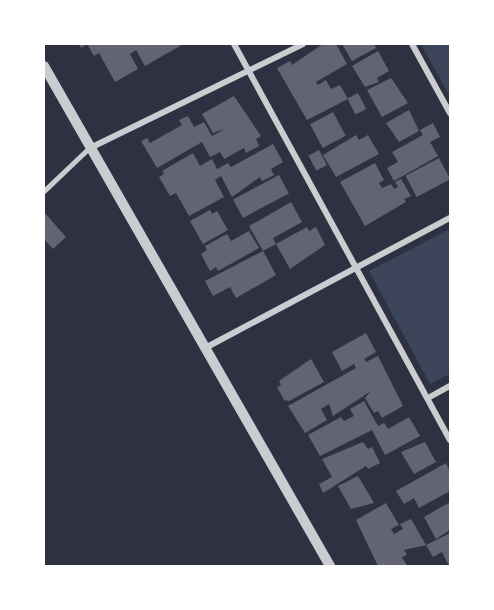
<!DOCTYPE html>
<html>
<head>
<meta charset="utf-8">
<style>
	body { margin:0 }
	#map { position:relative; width:494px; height:610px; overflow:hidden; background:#2d3142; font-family:"Alegreya Sans",sans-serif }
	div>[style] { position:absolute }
	.green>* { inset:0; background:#3c4559 }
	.building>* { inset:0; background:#626471; transform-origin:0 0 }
	.service>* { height:4.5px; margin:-2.25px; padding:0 2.25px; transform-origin:2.25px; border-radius:2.25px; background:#caccd0 }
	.minor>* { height:6px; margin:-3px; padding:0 3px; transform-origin:3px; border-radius:3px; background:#caccd0 }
	.tertiary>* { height:10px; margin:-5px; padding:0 5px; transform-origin:5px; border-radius:5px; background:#caccd0 }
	span { translate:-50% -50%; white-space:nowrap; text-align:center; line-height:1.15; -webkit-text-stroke:5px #fff; paint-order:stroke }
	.frame { position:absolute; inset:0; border:45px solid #fff; pointer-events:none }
</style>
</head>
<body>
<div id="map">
	<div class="green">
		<div style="clip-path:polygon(421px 44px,450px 44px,450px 97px)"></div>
		<div style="clip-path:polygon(450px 229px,450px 374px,430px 384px,369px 271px)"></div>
	</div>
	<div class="building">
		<div style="clip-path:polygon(79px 44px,179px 44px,180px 46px,145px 66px,136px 50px,130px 54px,138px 69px,115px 82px,99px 53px,94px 56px,87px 44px,81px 48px)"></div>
		<div style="clip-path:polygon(323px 44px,336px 44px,347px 64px,316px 82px,318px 85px,326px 80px,331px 89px,340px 85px,348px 99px,307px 120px,277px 68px,290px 61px,292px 65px)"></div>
		<div style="clip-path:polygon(342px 44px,374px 44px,376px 48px,352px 61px)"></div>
		<div style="clip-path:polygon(378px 51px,389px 71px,377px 78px,379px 82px,365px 87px,352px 66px)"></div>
		<div style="clip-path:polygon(391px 78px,408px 103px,382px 117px,367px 90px)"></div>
		<div style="left:358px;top:93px;width:18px;height:12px;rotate:63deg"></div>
		<div style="clip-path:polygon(234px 96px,261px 136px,256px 139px,259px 146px,246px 153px,244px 148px,224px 159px,220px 152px,210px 157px,202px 142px,157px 168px,141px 141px,147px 138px,150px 143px,182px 125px,179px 120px,188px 116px,194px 127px,204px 122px,212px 136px,225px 129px,213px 133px,202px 114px)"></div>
		<div style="clip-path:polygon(409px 110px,419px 131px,399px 142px,386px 123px)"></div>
		<div style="left:333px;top:112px;width:27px;height:26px;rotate:62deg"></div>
		<div style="clip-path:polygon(433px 123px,440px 137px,430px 142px,438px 156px,394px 181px,387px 168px,398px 162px,392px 152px,423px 135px,420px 130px)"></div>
		<div style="clip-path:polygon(356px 135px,359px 140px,368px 135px,379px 154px,336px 177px,323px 155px)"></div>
		<div style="clip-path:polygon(273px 144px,283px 162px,271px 169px,274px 175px,262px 181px,260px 177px,232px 197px,221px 176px,215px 180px,224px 197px,189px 216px,176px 193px,170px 196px,159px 177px,164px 174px,162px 171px,193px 153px,200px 166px,212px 159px,217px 169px,228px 163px,231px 167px)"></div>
		<div style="left:319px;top:150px;width:17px;height:12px;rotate:62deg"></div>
		<div style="left:439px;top:158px;width:24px;height:38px;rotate:62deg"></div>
		<div style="clip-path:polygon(375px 163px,384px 180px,379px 183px,382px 188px,391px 184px,394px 189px,398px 187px,395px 182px,401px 179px,411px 196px,404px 199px,406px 202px,365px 226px,340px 182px)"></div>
		<div style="left:279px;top:175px;width:21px;height:52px;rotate:62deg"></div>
		<div style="clip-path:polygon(291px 202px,302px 222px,273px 238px,276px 244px,263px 251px,249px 226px)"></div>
		<div style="clip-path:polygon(210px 210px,212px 214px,217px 211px,228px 230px,203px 244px,190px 221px)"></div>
		<div style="clip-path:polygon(44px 212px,66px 237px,53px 249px,44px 239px)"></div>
		<div style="clip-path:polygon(307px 227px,309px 231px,316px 227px,325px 245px,290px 269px,276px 244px)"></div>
		<div style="clip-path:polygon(249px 231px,259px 248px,218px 271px,216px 267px,210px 271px,201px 254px,207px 250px,205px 246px,227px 234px,231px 241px)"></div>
		<div style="clip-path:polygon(263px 251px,276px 275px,236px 298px,230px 287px,213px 296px,205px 281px)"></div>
		<div style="clip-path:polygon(366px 333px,376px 352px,364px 359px,366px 362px,378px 356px,403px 406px,382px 418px,378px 411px,374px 413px,365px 398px,371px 391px,333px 416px,329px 404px,321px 409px,327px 420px,305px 433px,288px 406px,356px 368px,354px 364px,342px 371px,332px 352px)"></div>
		<div style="clip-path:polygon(311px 359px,324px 382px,289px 401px,284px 400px,277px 387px,281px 385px,279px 381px)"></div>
		<div style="clip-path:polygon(364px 401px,378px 426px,384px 423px,388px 429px,409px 417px,420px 436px,385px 455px,372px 430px,320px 456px,308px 435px,341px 417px,344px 421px,354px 416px,350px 409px)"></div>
		<div style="clip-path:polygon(363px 442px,368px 449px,372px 447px,380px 463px,368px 469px,366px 466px,323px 493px,319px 484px,332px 477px,322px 459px)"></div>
		<div style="clip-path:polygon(425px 442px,436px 462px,414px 474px,401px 452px)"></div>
		<div style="clip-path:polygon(446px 463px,450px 471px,450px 491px,419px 508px,414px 498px,404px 504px,396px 491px)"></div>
		<div style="clip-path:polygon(358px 476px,374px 503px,351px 509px,338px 486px)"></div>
		<div style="clip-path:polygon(450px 502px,450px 530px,436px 539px,424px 517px)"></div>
		<div style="clip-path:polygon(386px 503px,399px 525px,391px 529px,394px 534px,403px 529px,400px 524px,411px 519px,426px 545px,404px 550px,407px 555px,402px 557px,407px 566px,378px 566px,356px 520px)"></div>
		<div style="clip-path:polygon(450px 533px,450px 563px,448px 564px,442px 552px,433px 557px,426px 545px)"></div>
	</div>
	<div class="service">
		<div style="left:44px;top:191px;width:62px;rotate:-43.7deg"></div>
	</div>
	<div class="minor">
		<div style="left:234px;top:44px;width:451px;rotate:61.4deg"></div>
		<div style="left:412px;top:44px;width:79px;rotate:61.2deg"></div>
		<div style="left:90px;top:148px;width:237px;rotate:-26deg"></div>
		<div style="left:207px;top:347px;width:275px;rotate:-28deg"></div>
		<div style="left:428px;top:398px;width:25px;rotate:-29deg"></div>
	</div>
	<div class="tertiary">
		<div style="left:44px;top:66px;width:576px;rotate:60.23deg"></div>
	</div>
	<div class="frame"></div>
</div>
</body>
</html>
